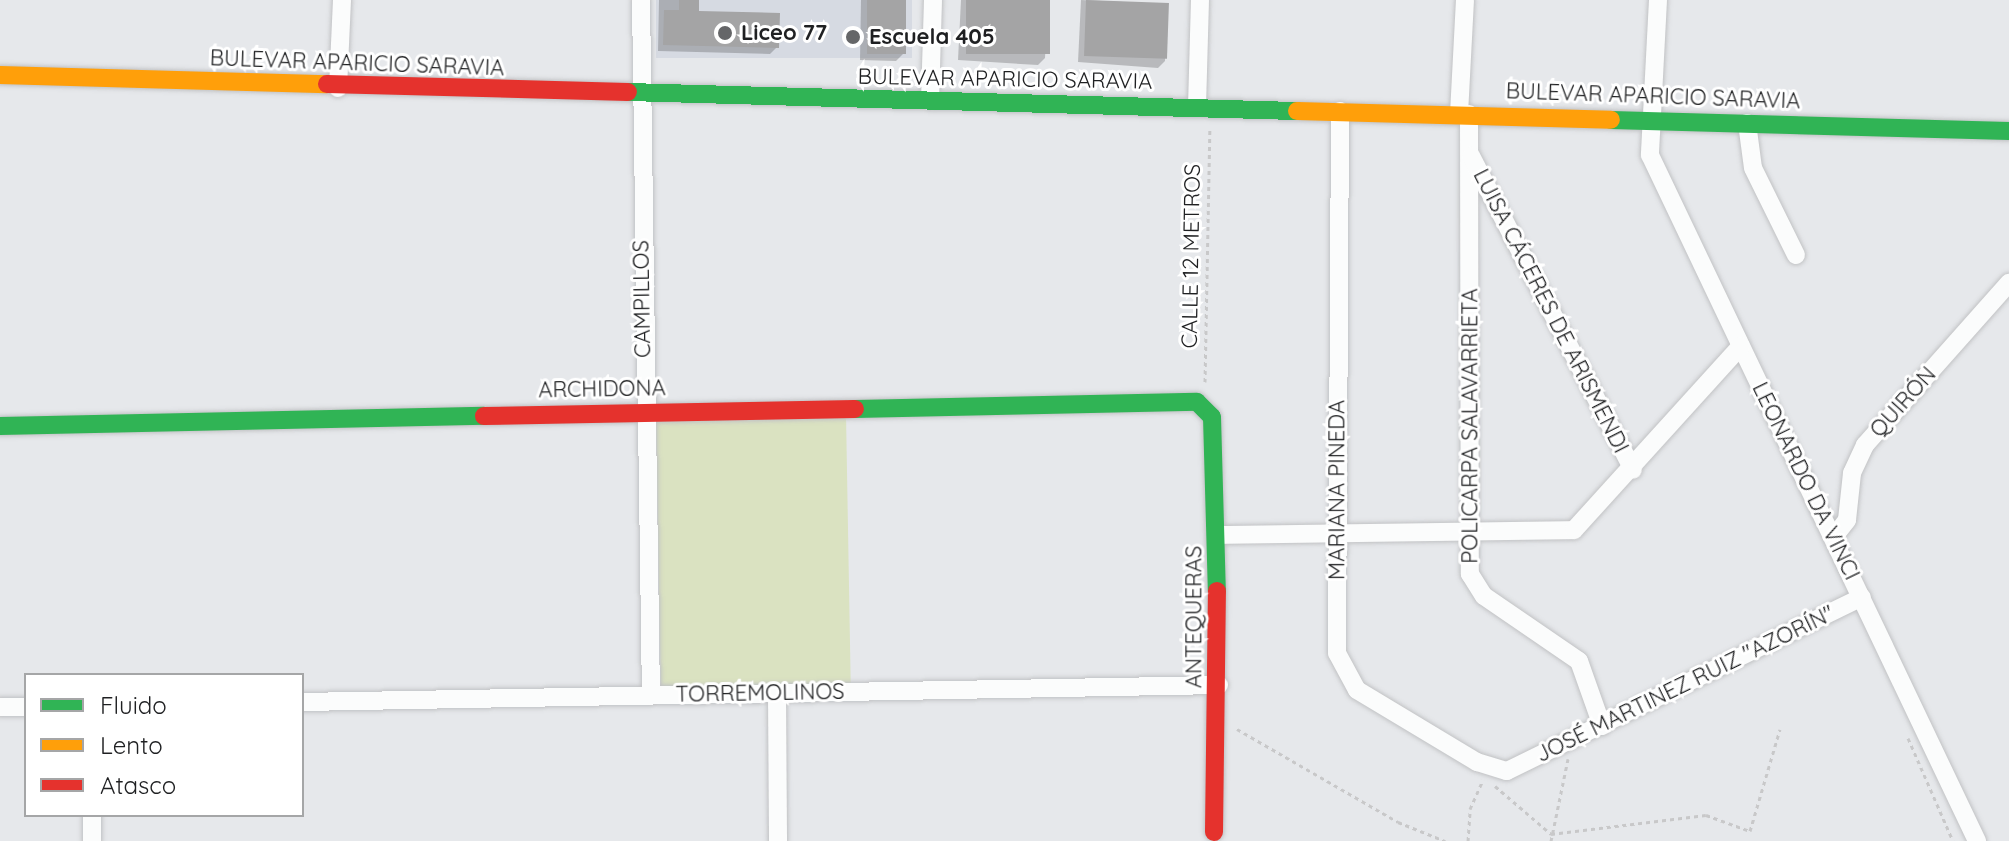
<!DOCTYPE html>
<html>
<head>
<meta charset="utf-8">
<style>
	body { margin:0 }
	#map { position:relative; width:2009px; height:841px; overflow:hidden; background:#e6e8eb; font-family:Quicksand,sans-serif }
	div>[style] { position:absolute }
	.built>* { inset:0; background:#d6dae2; transform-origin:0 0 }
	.green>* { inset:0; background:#dae2c1; transform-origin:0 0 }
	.shadow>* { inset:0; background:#0003 }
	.building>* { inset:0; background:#a4a4a5; transform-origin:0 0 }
	.path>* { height:3px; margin-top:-1.5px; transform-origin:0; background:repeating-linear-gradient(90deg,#c8c8c9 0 4px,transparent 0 8px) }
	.roads { filter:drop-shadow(0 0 2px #c1c2c4) drop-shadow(0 0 2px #c1c2c4) }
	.street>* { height:18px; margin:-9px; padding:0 9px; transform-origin:9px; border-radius:9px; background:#fbfcfc }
	.fast>* { height:18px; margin:-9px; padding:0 9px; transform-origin:9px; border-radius:9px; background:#30b455 }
	.slow>* { height:18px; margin:-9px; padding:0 9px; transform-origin:9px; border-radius:9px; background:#ff9f0a }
	.jam>* { height:18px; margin:-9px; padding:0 9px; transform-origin:9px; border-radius:9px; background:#e5322d }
	.dots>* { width:22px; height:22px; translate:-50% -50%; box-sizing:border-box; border:4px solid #fff; border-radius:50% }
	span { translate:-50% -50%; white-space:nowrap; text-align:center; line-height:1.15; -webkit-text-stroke:6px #fff; paint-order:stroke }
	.poi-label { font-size:22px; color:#1f2022; font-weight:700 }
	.left { translate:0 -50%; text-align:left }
	.street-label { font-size:22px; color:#1f2022 }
	.legend { position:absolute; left:24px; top:673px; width:280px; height:144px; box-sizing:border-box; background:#fff; border:2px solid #a5a6a7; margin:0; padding:10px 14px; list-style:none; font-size:24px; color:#1f2022 }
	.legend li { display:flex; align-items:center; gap:16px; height:40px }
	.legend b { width:40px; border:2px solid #a5a6a7 }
</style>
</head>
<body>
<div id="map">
	<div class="built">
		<div style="left:656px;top:0;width:256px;height:58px"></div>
	</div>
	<div class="green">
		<div style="left:846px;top:414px;width:270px;height:190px;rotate:89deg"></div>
	</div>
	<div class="shadow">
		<div style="clip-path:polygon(659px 0,699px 0,698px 13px,777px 47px,770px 54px,658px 51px)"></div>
		<div style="clip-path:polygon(861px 0,904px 0,903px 54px,896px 61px,860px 60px)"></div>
		<div style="clip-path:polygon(961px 0,1048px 0,1045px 58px,1038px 65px,958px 60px)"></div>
		<div style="clip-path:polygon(1081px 0,1167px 4px,1165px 61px,1158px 68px,1078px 62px)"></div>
	</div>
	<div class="building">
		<div style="clip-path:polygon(679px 0,699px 0,699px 11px,780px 13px,779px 48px,663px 45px,664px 10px,679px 10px)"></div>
		<div style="left:867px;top:0;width:39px;height:54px"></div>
		<div style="left:966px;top:0;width:84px;height:54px"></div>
		<div style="left:1086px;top:0;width:83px;height:56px;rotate:2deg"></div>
	</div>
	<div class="path">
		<div style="left:1205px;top:382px;width:253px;rotate:-88.9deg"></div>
		<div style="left:1237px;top:729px;width:186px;rotate:30deg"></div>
		<div style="left:1398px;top:822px;width:51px;rotate:22deg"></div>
		<div style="left:1908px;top:738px;width:112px;rotate:66.4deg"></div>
		<div style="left:1495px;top:786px;width:74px;rotate:40.6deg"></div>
		<div style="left:1551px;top:834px;width:156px;rotate:-7deg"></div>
		<div style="left:1706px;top:815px;width:47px;rotate:20deg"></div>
		<div style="left:1750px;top:831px;width:106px;rotate:-73.6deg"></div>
		<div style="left:1468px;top:841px;width:32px;rotate:-86deg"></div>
		<div style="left:1470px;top:809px;width:32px;rotate:-66deg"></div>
		<div style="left:1551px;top:841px;width:84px;rotate:-78.3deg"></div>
	</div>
	<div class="roads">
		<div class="street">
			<div style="left:641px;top:0;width:695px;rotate:89.18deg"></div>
			<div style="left:1658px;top:0;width:155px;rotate:93deg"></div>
			<div style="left:1650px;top:155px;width:760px;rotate:64.51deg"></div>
			<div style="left:338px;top:88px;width:88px;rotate:-87.4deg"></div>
			<div style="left:930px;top:101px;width:101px;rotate:-88.3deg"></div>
			<div style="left:1197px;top:107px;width:107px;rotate:-88.4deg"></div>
			<div style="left:1340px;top:111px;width:542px;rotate:90.32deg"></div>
			<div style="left:1337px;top:653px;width:42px;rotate:61.6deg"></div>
			<div style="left:1357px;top:690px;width:140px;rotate:31deg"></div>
			<div style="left:1477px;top:762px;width:31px;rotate:17deg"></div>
			<div style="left:1507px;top:771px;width:395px;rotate:-26.1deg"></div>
			<div style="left:1459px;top:114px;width:114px;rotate:-87deg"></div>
			<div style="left:1469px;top:114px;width:460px;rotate:89.9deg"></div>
			<div style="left:1470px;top:574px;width:26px;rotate:58deg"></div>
			<div style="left:1484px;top:596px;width:115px;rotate:34.4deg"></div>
			<div style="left:1579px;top:661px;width:69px;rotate:70.5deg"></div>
			<div style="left:1747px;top:123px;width:45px;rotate:82.4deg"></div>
			<div style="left:1753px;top:168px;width:97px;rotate:63.7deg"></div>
			<div style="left:1471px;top:156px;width:353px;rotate:62.7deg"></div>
			<div style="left:1218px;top:535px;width:356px;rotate:-0.8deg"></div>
			<div style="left:1574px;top:530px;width:248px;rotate:-47.8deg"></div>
			<div style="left:1833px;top:538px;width:23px;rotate:-52deg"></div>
			<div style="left:1847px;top:520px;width:47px;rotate:-83.9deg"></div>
			<div style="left:1852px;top:473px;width:31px;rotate:-65deg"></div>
			<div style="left:1865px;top:445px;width:217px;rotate:-48.4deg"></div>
			<div style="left:777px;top:694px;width:147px;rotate:89.6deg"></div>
			<div style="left:302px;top:702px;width:917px;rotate:-1.06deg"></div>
			<div style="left:0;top:707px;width:26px"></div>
			<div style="left:92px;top:815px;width:26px;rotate:90deg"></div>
		</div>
		<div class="fast">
			<div style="left:628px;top:92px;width:669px;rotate:1.63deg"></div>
			<div style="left:1611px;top:120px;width:398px;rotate:1.6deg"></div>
			<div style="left:855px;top:409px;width:342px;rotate:-1.2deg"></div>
			<div style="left:1197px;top:402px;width:21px;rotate:45deg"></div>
			<div style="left:1212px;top:417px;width:174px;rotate:88.4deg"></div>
			<div style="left:0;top:426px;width:484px;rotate:-1.2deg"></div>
		</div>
		<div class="slow">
			<div style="left:0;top:75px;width:327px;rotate:1.6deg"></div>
			<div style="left:1297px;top:111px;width:314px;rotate:1.6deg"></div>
		</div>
		<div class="jam">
			<div style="left:327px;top:84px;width:301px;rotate:1.5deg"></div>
			<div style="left:484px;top:416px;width:371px;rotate:-1.1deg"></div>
			<div style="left:1214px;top:832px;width:241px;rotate:-89.3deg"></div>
		</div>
	</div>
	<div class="dots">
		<div style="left:725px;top:33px;background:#656668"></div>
		<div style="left:853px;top:37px;background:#656668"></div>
	</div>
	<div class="poi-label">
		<span class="left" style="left:741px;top:33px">Liceo 77</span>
		<span class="left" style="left:869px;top:37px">Escuela 405</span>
	</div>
	<div class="street-label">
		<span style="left:357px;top:63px;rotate:2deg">BULEVAR APARICIO SARAVIA</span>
		<span style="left:1005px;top:79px;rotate:1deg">BULEVAR APARICIO SARAVIA</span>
		<span style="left:1653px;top:96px;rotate:2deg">BULEVAR APARICIO SARAVIA</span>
		<span style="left:1191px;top:256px;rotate:-89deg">CALLE 12 METROS</span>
		<span style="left:642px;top:299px;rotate:-91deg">CAMPILLOS</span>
		<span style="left:1551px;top:311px;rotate:63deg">LUISA CÁCERES DE ARISMENDI</span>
		<span style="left:602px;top:389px;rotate:-1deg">ARCHIDONA</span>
		<span style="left:1903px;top:402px;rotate:-48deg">QUIRÓN</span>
		<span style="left:1470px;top:426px;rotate:-90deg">POLICARPA SALAVARRIETA</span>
		<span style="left:1806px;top:481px;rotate:64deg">LEONARDO DA VINCI</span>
		<span style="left:1337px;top:490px;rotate:-90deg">MARIANA PINEDA</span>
		<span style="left:1194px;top:617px;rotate:-90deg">ANTEQUERAS</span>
		<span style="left:1685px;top:684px;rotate:-26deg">JOSÉ MARTINEZ RUIZ "AZORÍN"</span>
		<span style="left:760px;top:693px;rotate:-1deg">TORREMOLINOS</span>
	</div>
	<ul class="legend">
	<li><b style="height:10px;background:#30b455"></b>Fluido</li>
	<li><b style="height:10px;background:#ff9f0a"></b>Lento</li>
	<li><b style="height:10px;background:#e5322d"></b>Atasco</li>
	</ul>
</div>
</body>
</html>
